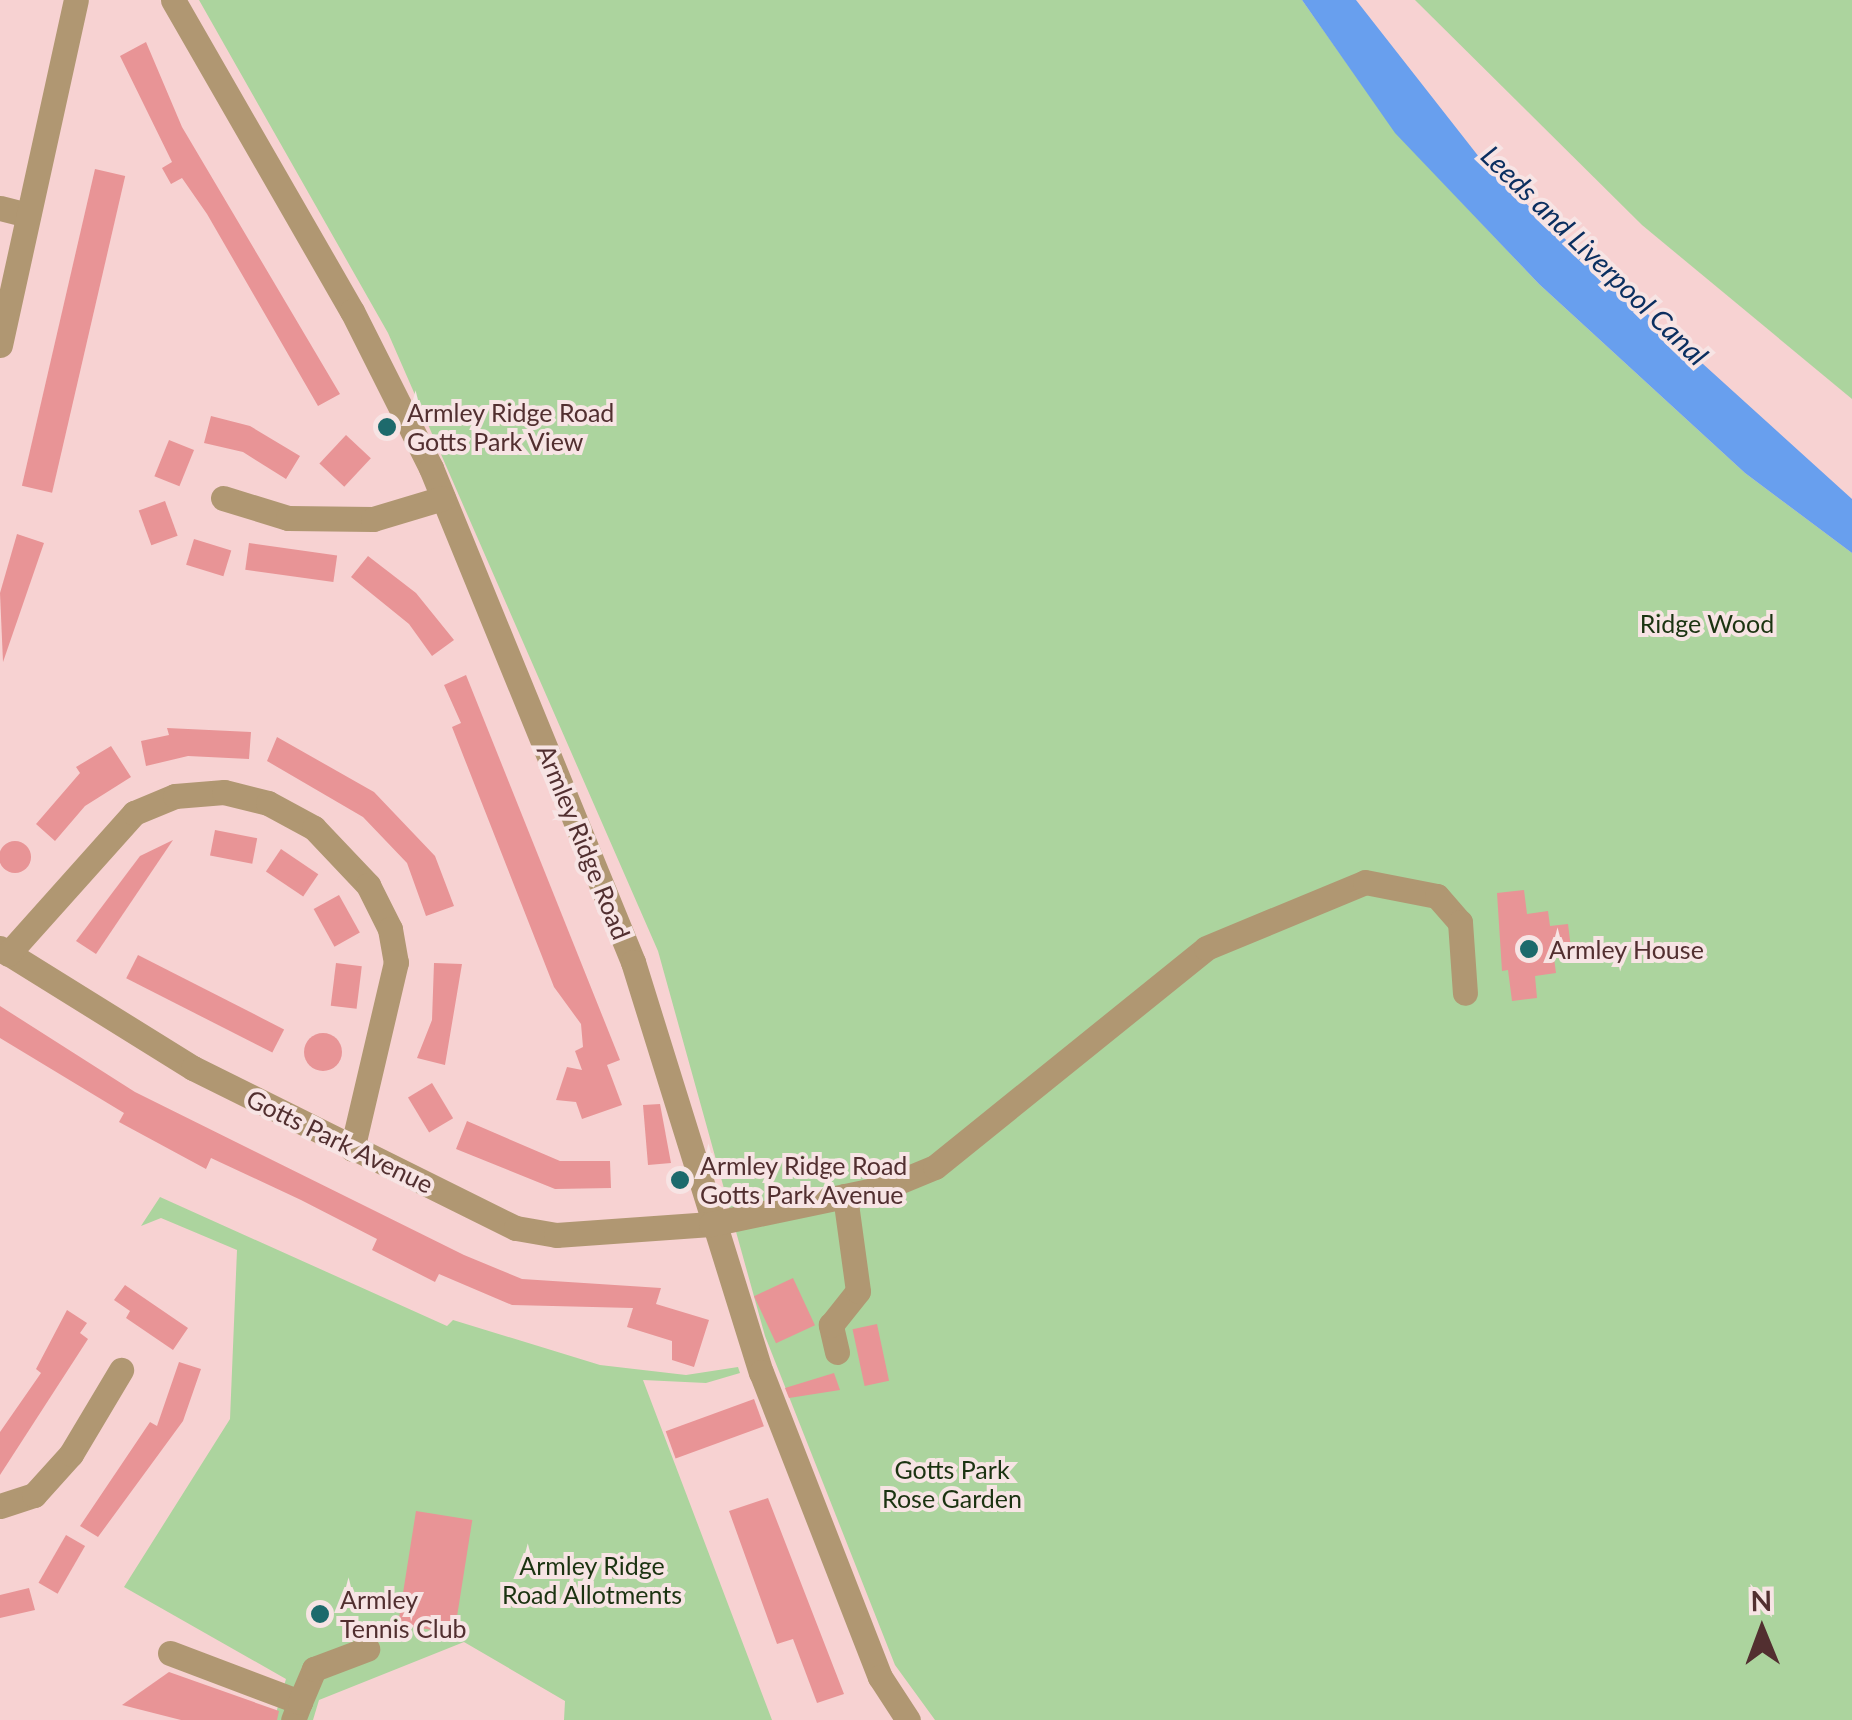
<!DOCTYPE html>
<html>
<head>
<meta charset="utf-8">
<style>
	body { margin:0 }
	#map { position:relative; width:1852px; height:1720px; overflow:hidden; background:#f7d2d2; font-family:Lato,sans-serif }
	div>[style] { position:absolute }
	.green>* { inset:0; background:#acd49e }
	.water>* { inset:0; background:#689fee }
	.building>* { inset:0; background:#e89496; transform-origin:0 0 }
	.round { border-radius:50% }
	.minor>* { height:25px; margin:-12.5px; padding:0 12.5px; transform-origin:12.5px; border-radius:12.5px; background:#b09772 }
	.dots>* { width:28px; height:28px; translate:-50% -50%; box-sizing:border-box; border:5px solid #f7e4e4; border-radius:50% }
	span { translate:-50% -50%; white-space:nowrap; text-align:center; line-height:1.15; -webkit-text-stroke:8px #f7e4e4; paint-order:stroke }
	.poi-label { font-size:25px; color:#522f30 }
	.left { translate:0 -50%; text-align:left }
	.park-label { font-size:25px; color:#1b3311 }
	.street-label { font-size:25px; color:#522f30 }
	.water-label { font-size:28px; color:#0b2f60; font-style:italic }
	.north { position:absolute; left:1712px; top:1580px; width:100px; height:100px; -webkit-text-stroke:8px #f7e4e4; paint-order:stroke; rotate:359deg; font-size:28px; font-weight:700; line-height:40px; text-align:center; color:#522f30 }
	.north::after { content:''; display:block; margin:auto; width:35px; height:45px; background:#522f30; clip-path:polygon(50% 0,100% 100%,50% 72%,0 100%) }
</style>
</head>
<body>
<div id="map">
	<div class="green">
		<div style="clip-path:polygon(199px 0,1302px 0,1396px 133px,1539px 284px,1745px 473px,1852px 553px,1852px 1720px,935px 1720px,895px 1665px,765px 1336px,658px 951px,388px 333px)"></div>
		<div style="clip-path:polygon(1415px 0,1852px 0,1852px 399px,1642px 225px)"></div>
		<div style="clip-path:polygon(160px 1197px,447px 1326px,453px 1320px,600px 1365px,686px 1375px,738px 1367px,740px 1373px,706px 1383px,643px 1380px,772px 1720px,564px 1720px,565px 1701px,464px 1642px,319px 1700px,313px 1720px,274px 1720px,286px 1679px,124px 1587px,230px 1419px,237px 1250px,161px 1218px,141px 1226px)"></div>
	</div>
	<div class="water">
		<div style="clip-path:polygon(1302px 0,1356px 0,1490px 171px,1852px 499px,1852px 553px,1745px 473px,1539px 284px,1395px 133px)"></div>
	</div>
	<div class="building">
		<div style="clip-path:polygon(146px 42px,182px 127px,340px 394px,318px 406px,207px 214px,182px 178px,171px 184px,162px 168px,172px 162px,120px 56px)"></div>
		<div style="left:95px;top:169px;width:31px;height:325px;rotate:13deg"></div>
		<div style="clip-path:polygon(211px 416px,250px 426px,300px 456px,286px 479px,243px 452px,204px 443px)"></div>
		<div style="left:346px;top:435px;width:34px;height:39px;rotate:43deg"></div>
		<div style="left:169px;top:440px;width:27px;height:39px;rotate:22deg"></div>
		<div style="left:165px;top:501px;width:37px;height:28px;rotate:70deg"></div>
		<div style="clip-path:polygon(17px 534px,44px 543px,3px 662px,0 593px)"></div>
		<div style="left:194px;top:539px;width:39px;height:27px;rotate:17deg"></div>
		<div style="left:249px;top:543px;width:89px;height:27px;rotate:8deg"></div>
		<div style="clip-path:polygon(368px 556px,416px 593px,454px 640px,432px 656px,409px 624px,351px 577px)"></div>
		<div style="clip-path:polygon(466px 675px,620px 1060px,607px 1065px,622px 1105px,582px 1119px,576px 1102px,556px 1100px,567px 1067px,582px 1070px,575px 1051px,583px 1047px,581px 1024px,554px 987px,452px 727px,461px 723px,444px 685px)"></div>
		<div style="clip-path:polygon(167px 728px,251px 732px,249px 759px,188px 756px,146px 766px,141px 741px,169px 735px)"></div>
		<div style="clip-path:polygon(277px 737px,374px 792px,435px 856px,454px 906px,426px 916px,407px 863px,363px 817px,267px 761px)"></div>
		<div style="clip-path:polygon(111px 746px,131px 777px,85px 806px,55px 841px,36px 824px,80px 773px,76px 767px)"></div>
		<div style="left:215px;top:830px;width:43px;height:26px;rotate:11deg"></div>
		<div style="clip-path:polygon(173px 840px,96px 954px,76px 941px,140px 856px)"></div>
		<div class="round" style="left:-1px;top:841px;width:32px;height:32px"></div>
		<div style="left:281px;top:849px;width:45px;height:27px;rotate:34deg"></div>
		<div style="clip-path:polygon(1524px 890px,1527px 914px,1548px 911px,1550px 926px,1568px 924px,1572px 956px,1554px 958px,1556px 973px,1535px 976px,1537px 998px,1512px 1001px,1508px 970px,1502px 971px,1497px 893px)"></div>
		<div style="left:339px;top:895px;width:43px;height:29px;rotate:61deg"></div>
		<div style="left:138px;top:955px;width:164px;height:26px;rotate:27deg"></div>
		<div style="left:336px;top:963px;width:26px;height:43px;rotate:7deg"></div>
		<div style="clip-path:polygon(434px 963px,462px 964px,445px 1065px,417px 1058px,432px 1020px)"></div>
		<div style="clip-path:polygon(0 1006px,135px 1092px,464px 1255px,522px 1279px,661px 1288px,656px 1304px,709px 1320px,694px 1367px,672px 1360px,672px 1341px,627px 1327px,633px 1308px,512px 1305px,439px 1274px,435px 1282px,372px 1250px,377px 1239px,301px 1200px,211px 1158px,206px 1169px,119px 1122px,124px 1113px,0 1038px)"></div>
		<div class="round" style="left:304px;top:1033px;width:38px;height:38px"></div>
		<div style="left:432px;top:1083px;width:41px;height:28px;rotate:59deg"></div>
		<div style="clip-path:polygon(660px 1104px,671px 1163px,648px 1165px,643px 1105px)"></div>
		<div style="clip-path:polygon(467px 1121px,560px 1161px,610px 1161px,611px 1188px,555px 1189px,456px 1149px)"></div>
		<div style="left:793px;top:1278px;width:52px;height:43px;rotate:65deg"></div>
		<div style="clip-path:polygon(125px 1285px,188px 1328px,173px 1350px,126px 1318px,130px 1311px,114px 1300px)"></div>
		<div style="clip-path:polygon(67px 1310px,87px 1323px,80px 1333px,88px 1339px,0 1475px,0 1432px,41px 1373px,36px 1369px)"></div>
		<div style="left:877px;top:1324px;width:58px;height:25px;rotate:78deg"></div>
		<div style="clip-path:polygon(179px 1362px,201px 1369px,183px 1421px,98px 1537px,80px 1526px,150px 1422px,157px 1426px)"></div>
		<div style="clip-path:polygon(834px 1373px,840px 1390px,789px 1398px,785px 1388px)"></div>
		<div style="left:754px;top:1399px;width:29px;height:94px;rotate:70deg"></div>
		<div style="clip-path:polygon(768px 1498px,844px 1694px,817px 1703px,793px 1639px,777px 1644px,729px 1511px)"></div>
		<div style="left:416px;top:1511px;width:57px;height:115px;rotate:9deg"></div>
		<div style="left:66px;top:1535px;width:22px;height:55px;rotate:30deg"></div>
		<div style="clip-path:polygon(29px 1588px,35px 1610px,0 1618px,0 1595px)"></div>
		<div style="clip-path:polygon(169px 1672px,279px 1711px,277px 1720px,181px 1720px,122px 1705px)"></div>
	</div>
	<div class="minor">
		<div style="left:173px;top:0;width:359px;rotate:60.1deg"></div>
		<div style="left:352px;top:311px;width:176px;rotate:63.3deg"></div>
		<div style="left:431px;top:468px;width:534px;rotate:67.76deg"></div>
		<div style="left:633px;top:962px;width:430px;rotate:72.7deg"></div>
		<div style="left:761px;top:1372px;width:327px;rotate:68.7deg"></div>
		<div style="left:880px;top:1677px;width:51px;rotate:56.9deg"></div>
		<div style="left:0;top:208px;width:29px;rotate:14deg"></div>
		<div style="left:0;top:345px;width:353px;rotate:-77.6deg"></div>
		<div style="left:223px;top:498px;width:68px;rotate:17.1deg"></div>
		<div style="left:288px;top:518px;width:85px;rotate:0.7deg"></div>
		<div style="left:373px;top:519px;width:73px;rotate:-16.7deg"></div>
		<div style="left:0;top:948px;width:227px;rotate:31.9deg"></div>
		<div style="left:193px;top:1068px;width:360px;rotate:26.4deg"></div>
		<div style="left:516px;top:1228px;width:41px;rotate:9.9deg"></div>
		<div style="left:556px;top:1235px;width:155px;rotate:-4.1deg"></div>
		<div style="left:711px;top:1224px;width:177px;rotate:-11.8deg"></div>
		<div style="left:884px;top:1188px;width:55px;rotate:-22.4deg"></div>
		<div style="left:935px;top:1167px;width:348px;rotate:-38.9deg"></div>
		<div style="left:1206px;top:948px;width:172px;rotate:-22.5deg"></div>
		<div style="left:1365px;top:882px;width:73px;rotate:11deg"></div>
		<div style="left:1437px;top:896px;width:35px;rotate:49deg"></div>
		<div style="left:1460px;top:922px;width:71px;rotate:86deg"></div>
		<div style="left:8px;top:954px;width:189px;rotate:-48.2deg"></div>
		<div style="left:134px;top:813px;width:44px;rotate:-22.5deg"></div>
		<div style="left:175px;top:796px;width:49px;rotate:-4.7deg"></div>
		<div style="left:224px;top:792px;width:45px;rotate:14deg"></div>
		<div style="left:268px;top:803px;width:52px;rotate:28.5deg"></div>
		<div style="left:314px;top:828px;width:79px;rotate:46.5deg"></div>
		<div style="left:368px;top:885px;width:49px;rotate:63.4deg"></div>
		<div style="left:390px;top:929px;width:34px;rotate:80deg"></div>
		<div style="left:396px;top:962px;width:192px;rotate:103.2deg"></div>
		<div style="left:837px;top:1352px;width:28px;rotate:-103deg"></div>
		<div style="left:831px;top:1325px;width:43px;rotate:-51.5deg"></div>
		<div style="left:858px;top:1291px;width:96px;rotate:-97.8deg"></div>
		<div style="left:0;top:1506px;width:36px;rotate:-18deg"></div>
		<div style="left:34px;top:1495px;width:55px;rotate:-47.9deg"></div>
		<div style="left:71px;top:1454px;width:98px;rotate:-59.2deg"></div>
		<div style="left:170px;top:1653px;width:139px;rotate:20.7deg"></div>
		<div style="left:300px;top:1702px;width:19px;rotate:111deg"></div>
		<div style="left:300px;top:1702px;width:36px;rotate:-67deg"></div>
		<div style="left:314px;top:1669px;width:57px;rotate:-20.7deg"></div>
	</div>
	<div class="dots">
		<div style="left:387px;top:427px;background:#1d6a6c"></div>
		<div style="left:1529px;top:949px;background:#1d6a6c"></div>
		<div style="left:680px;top:1180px;background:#1d6a6c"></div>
		<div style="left:320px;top:1614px;background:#1d6a6c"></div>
	</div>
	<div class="poi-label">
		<span class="left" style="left:407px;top:427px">Armley Ridge Road<br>Gotts Park View</span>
		<span class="left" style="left:1549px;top:949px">Armley House</span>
		<span class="left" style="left:700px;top:1180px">Armley Ridge Road<br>Gotts Park Avenue</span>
		<span class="left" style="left:340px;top:1614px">Armley<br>Tennis Club</span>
	</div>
	<div class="park-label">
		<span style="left:1707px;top:623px">Ridge Wood</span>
		<span style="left:952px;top:1484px">Gotts Park<br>Rose Garden</span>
		<span style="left:592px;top:1580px">Armley Ridge<br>Road Allotments</span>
	</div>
	<div class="street-label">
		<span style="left:584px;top:842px;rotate:68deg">Armley Ridge Road</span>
		<span style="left:340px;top:1141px;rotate:26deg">Gotts Park Avenue</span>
	</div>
	<div class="water-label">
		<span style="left:1595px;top:255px;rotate:44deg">Leeds and Liverpool Canal</span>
	</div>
	<div class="north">N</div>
</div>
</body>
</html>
